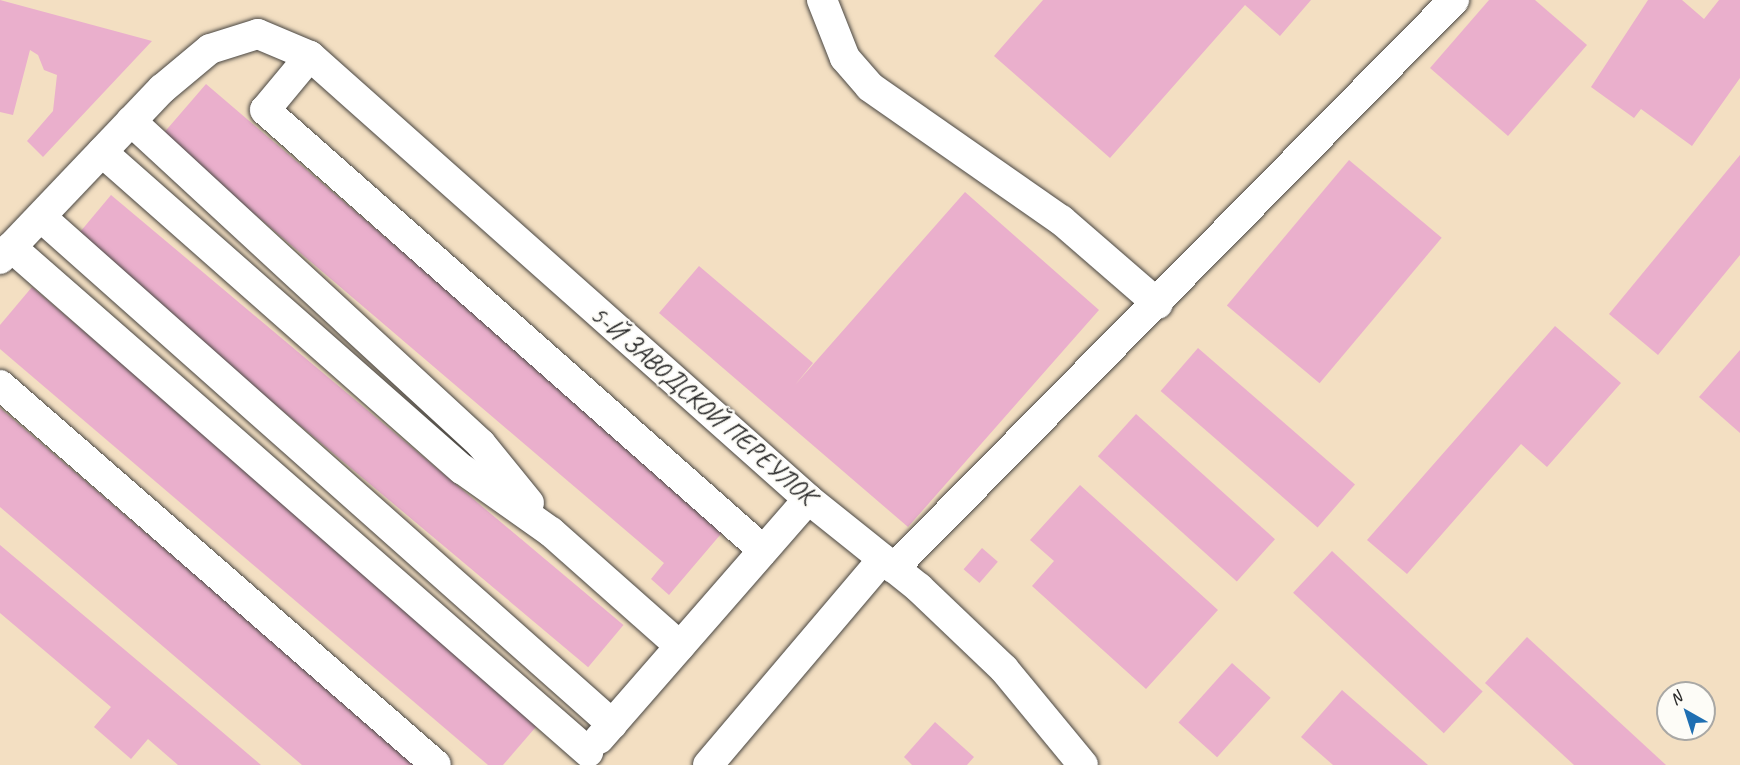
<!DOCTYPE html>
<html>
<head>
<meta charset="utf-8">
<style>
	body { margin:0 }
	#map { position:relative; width:1740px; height:765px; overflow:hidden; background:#f3dfc2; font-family:Caveat,sans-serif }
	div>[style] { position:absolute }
	.building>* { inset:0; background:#eaafcc; transform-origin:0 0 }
	.roads { filter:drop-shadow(0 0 2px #494642) drop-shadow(0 0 2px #494642) }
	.minor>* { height:30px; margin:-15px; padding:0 15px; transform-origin:15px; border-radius:15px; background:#fff }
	span { translate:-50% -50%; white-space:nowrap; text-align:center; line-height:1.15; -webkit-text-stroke:4.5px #fdfcf7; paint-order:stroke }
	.street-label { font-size:26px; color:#2b2b2b }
	.north { position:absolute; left:1656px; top:681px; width:60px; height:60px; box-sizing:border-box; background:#fdfcf7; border:2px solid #a9a8a5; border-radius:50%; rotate:321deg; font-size:16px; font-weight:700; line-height:24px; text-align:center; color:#2b2b2b }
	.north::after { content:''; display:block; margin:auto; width:21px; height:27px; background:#1f6fb2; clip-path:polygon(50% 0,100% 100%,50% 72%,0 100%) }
</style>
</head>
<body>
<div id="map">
	<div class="building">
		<div style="clip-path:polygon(0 0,152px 41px,43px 157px,27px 141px,53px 111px,57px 75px,44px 70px,38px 55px,30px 50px,13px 115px,0 112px)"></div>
		<div style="clip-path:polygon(1043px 0,1311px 0,1280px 36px,1245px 5px,1110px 158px,994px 56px)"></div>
		<div style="clip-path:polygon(1489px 0,1535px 0,1587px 45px,1508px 136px,1430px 68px)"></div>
		<div style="clip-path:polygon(1648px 0,1682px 0,1704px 19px,1719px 0,1740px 0,1740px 78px,1692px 146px,1641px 109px,1634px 118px,1591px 87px)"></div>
		<div style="clip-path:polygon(206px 84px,726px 528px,669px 595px,651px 579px,664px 563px,162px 135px)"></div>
		<div style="clip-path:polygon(1740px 155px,1740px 255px,1658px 355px,1609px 314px)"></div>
		<div style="left:1349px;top:160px;width:121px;height:190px;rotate:40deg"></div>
		<div style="clip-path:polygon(965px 192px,1099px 310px,908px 527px,659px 313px,699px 266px,813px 363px,795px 385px)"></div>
		<div style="left:111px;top:195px;width:669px;height:55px;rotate:40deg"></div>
		<div style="clip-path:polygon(32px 287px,541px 721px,503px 765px,488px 765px,0 349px,0 325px)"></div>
		<div style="clip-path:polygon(1555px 326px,1621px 383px,1547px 467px,1521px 444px,1407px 574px,1367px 540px)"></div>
		<div style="left:1198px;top:348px;width:208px;height:57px;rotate:41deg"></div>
		<div style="clip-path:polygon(1740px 350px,1740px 433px,1699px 397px)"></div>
		<div style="clip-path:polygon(0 408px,126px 516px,419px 765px,302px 765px,248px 719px,0 507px)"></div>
		<div style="left:1136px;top:414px;width:187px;height:57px;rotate:42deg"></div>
		<div style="clip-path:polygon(1080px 485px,1218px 610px,1146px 689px,1032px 586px,1054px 561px,1030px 540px)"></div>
		<div style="clip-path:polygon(0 545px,207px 719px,261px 765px,178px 765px,148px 739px,131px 759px,94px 727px,111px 707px,0 613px)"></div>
		<div style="left:982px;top:548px;width:21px;height:28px;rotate:41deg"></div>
		<div style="left:1332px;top:551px;width:206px;height:57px;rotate:43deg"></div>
		<div style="clip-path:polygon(1527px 637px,1666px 765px,1574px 765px,1485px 683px)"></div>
		<div style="left:1232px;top:663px;width:52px;height:80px;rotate:42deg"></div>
		<div style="clip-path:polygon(1342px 690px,1428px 765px,1333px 765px,1301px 737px)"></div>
		<div style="clip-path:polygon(935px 722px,974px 757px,967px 765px,912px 765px,904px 757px)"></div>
	</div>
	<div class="roads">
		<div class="minor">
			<div style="left:822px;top:0;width:62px;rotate:68.4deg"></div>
			<div style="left:845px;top:58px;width:38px;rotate:49deg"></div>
			<div style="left:870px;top:87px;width:233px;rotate:34.9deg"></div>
			<div style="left:1061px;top:220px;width:128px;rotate:40.9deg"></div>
			<div style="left:310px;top:56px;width:667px;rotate:41.65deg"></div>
			<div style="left:808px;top:499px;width:142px;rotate:38.7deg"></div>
			<div style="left:919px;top:588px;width:117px;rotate:43.6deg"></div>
			<div style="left:1004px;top:669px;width:124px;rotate:50.5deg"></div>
			<div style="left:131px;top:121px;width:476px;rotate:42.7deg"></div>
			<div style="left:481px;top:444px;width:76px;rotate:50.9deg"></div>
			<div style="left:102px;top:152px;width:480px;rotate:41.4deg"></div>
			<div style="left:462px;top:469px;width:109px;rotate:35.3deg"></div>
			<div style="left:551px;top:532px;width:172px;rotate:41.5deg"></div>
			<div style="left:41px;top:217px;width:764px;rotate:41.6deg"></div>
			<div style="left:11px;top:247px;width:767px;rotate:41.19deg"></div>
			<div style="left:0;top:259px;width:235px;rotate:-46.4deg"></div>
			<div style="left:162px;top:89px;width:62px;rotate:-39.8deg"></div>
			<div style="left:210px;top:49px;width:50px;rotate:-17.4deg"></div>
			<div style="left:258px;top:34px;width:56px;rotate:22.9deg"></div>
			<div style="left:310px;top:56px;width:70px;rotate:129.8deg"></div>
			<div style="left:265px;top:110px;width:665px;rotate:41.46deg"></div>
			<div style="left:0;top:385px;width:578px;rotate:41.07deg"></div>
			<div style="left:894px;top:568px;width:798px;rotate:-45.41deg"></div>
			<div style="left:599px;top:739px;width:318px;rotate:-48.9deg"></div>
			<div style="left:708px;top:765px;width:270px;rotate:-49.7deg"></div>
		</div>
	</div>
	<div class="street-label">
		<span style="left:703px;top:405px;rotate:41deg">5-Й ЗАВОДСКОЙ ПЕРЕУЛОК</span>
	</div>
	<div class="north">N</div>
</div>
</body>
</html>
